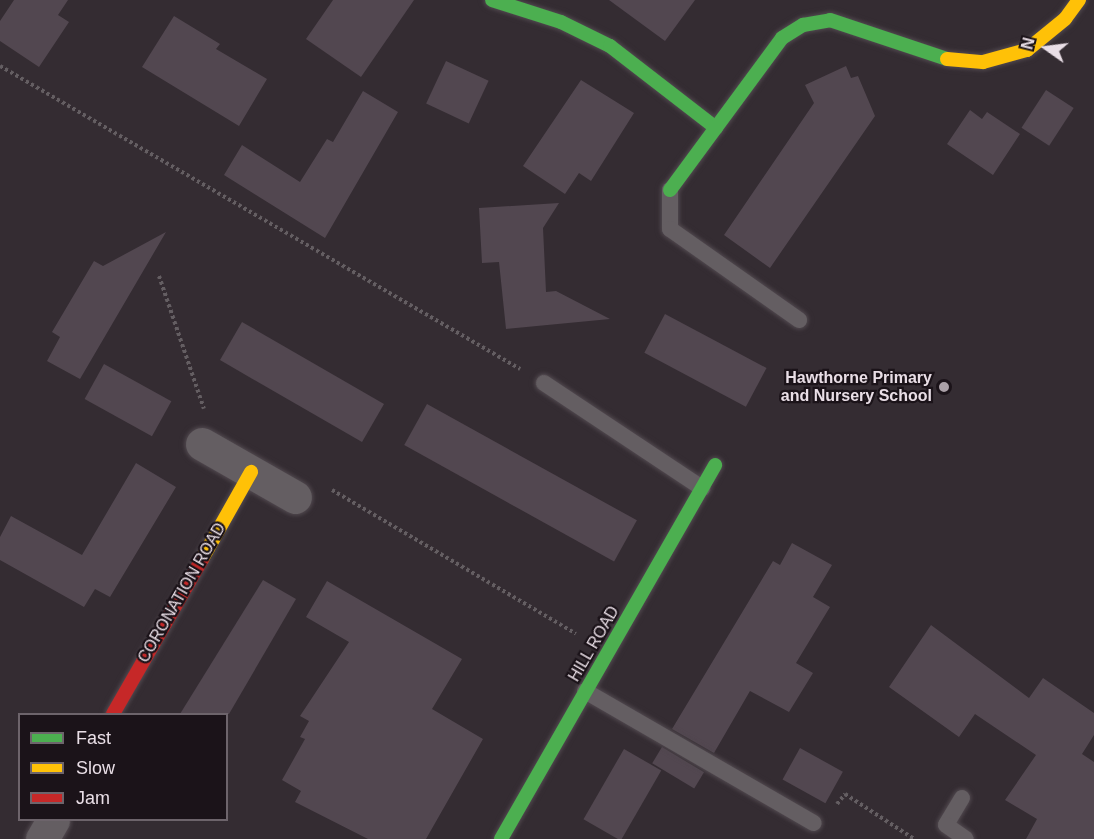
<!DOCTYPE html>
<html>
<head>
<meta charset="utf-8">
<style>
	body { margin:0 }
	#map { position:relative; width:1094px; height:839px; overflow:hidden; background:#342c32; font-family:Helvetica,sans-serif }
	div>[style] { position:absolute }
	.building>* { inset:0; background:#524750; transform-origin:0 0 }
	.path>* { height:4px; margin-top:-2px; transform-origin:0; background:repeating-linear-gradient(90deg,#645e62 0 3px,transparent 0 6px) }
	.roads { filter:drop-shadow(0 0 2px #51494f) drop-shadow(0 0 2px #51494f) }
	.lane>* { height:16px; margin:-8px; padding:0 8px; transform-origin:8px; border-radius:8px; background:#645e62 }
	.street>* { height:33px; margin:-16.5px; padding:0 16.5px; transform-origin:16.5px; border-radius:16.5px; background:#645e62 }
	.fast>* { height:14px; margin:-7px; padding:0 7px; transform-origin:7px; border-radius:7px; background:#4caf50 }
	.slow>* { height:14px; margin:-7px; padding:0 7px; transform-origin:7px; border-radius:7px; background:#ffc107 }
	.jam>* { height:14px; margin:-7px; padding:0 7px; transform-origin:7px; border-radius:7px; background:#c62828 }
	.dots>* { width:16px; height:16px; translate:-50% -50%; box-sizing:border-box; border:3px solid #1b1319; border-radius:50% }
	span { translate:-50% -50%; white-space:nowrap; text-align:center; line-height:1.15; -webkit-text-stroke:4.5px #1b1319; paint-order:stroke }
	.poi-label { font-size:16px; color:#e9dee6; font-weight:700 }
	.right { translate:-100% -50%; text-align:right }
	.street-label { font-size:16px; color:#e9dee6 }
	.legend { position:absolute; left:18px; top:713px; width:210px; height:108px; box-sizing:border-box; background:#1b1319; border:2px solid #6d646b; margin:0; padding:8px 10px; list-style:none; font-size:18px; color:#e9dee6 }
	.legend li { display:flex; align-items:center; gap:12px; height:30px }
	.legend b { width:30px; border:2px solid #6d646b }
	.north { position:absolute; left:1016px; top:18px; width:60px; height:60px; -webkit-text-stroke:4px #1b1319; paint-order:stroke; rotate:284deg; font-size:16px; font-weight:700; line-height:24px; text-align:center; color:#e9dee6 }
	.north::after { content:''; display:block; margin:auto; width:21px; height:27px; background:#e9dee6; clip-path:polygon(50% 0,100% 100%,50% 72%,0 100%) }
</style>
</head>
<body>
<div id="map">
	<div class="building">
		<div style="clip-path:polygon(14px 0,68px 0,58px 15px,69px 22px,39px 67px,0 41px,0 21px)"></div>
		<div style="clip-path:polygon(333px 0,414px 0,361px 77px,306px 39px)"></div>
		<div style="clip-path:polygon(609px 0,695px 0,665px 41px)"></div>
		<div style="clip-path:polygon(174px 16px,220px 44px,216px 49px,267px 79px,239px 126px,142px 67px)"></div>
		<div style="left:446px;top:61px;width:47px;height:47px;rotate:25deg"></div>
		<div style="clip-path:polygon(846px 66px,851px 78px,858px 76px,875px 116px,770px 268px,724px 235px,814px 103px,805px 85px)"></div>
		<div style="clip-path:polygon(581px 80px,634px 113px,591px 181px,579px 173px,565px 194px,523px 166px)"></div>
		<div style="left:1046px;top:90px;width:33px;height:45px;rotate:33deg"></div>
		<div style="clip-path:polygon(363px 91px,398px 112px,325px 238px,224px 175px,242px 145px,300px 182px,327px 139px,333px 142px)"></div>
		<div style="clip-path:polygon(970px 110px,982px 119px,987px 112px,1020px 134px,993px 175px,947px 144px)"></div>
		<div style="clip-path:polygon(559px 203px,543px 228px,546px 292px,556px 291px,610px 319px,506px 329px,499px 262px,482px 263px,479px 208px)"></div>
		<div style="clip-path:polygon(166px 232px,80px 379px,47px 361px,60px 337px,52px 332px,94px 261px,103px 266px)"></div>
		<div style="left:665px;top:314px;width:115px;height:44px;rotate:28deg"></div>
		<div style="left:242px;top:322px;width:164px;height:44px;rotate:30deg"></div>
		<div style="left:104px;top:364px;width:77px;height:40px;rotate:29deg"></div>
		<div style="left:427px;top:404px;width:240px;height:47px;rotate:29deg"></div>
		<div style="clip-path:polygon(136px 463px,176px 487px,110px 597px,95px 589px,84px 607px,0 560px,0 537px,11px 516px,82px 555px)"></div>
		<div style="clip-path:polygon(792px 543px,832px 565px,813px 597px,830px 607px,796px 663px,813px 673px,789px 712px,750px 691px,714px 753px,672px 729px,773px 561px,780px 565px)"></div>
		<div style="clip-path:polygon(263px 580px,296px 599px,229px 714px,180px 714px)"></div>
		<div style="clip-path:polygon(327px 581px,462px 659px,432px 709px,483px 739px,426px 839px,368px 839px,295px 802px,301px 791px,282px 780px,305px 739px,300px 737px,309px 721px,300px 716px,349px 642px,306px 617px)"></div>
		<div style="clip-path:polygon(931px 625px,1029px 698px,1043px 678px,1094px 713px,1094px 735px,1082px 754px,1094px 762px,1094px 839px,1026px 839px,1037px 819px,1005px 800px,1036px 755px,975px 714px,959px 737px,889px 687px)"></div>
		<div style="left:662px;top:747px;width:49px;height:19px;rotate:31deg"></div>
		<div style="left:800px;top:748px;width:49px;height:36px;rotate:29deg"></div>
		<div style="left:624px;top:749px;width:43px;height:81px;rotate:30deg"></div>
	</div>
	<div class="path">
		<div style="left:0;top:66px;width:602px;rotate:30.23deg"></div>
		<div style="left:159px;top:276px;width:140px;rotate:71.3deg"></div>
		<div style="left:332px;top:490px;width:283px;rotate:30.5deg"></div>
		<div style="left:837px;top:804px;width:13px;rotate:-51deg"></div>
		<div style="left:845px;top:794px;width:82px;rotate:33.1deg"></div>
	</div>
	<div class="roads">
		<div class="lane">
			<div style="left:670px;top:190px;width:39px;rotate:90deg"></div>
			<div style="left:670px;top:229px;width:158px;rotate:35.2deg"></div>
			<div style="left:544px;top:383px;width:190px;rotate:33.6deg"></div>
			<div style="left:585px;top:691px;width:264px;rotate:30deg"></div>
			<div style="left:962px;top:798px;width:31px;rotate:121deg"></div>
			<div style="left:946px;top:825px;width:24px;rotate:35deg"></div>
		</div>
		<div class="street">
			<div style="left:202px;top:444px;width:107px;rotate:29.7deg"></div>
			<div style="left:42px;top:839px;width:22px;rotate:-60deg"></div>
		</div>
		<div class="fast">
			<div style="left:492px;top:0;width:72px;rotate:17.7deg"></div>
			<div style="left:561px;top:22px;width:55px;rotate:26.1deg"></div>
			<div style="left:610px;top:46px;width:134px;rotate:37.7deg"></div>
			<div style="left:670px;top:190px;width:189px;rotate:-53.6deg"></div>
			<div style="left:782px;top:38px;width:25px;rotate:-32deg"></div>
			<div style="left:803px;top:25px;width:27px;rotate:-10deg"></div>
			<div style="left:830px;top:20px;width:123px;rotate:18.4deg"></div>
			<div style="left:501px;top:839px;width:431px;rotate:-60.2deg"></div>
		</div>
		<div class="slow">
			<div style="left:947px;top:59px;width:36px;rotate:5deg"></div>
			<div style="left:983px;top:62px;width:46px;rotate:-15.3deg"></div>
			<div style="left:1027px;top:50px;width:49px;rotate:-39.2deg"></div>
			<div style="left:1065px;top:19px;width:24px;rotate:-54deg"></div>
			<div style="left:202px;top:559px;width:100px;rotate:-60.6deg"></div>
		</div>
		<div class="jam">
			<div style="left:113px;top:714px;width:179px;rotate:-60.1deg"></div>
		</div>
	</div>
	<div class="dots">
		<div style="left:944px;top:387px;background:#aaa0a7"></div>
	</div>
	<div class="poi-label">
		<span class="right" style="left:932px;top:387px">Hawthorne Primary<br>and Nursery School</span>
	</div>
	<div class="street-label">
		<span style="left:182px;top:593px;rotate:-60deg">CORONATION ROAD</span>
		<span style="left:594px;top:644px;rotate:-60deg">HILL ROAD</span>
	</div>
	<ul class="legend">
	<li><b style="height:8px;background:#4caf50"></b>Fast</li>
	<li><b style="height:8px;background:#ffc107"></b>Slow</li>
	<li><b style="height:8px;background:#c62828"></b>Jam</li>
	</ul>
	<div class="north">N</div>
</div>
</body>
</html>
